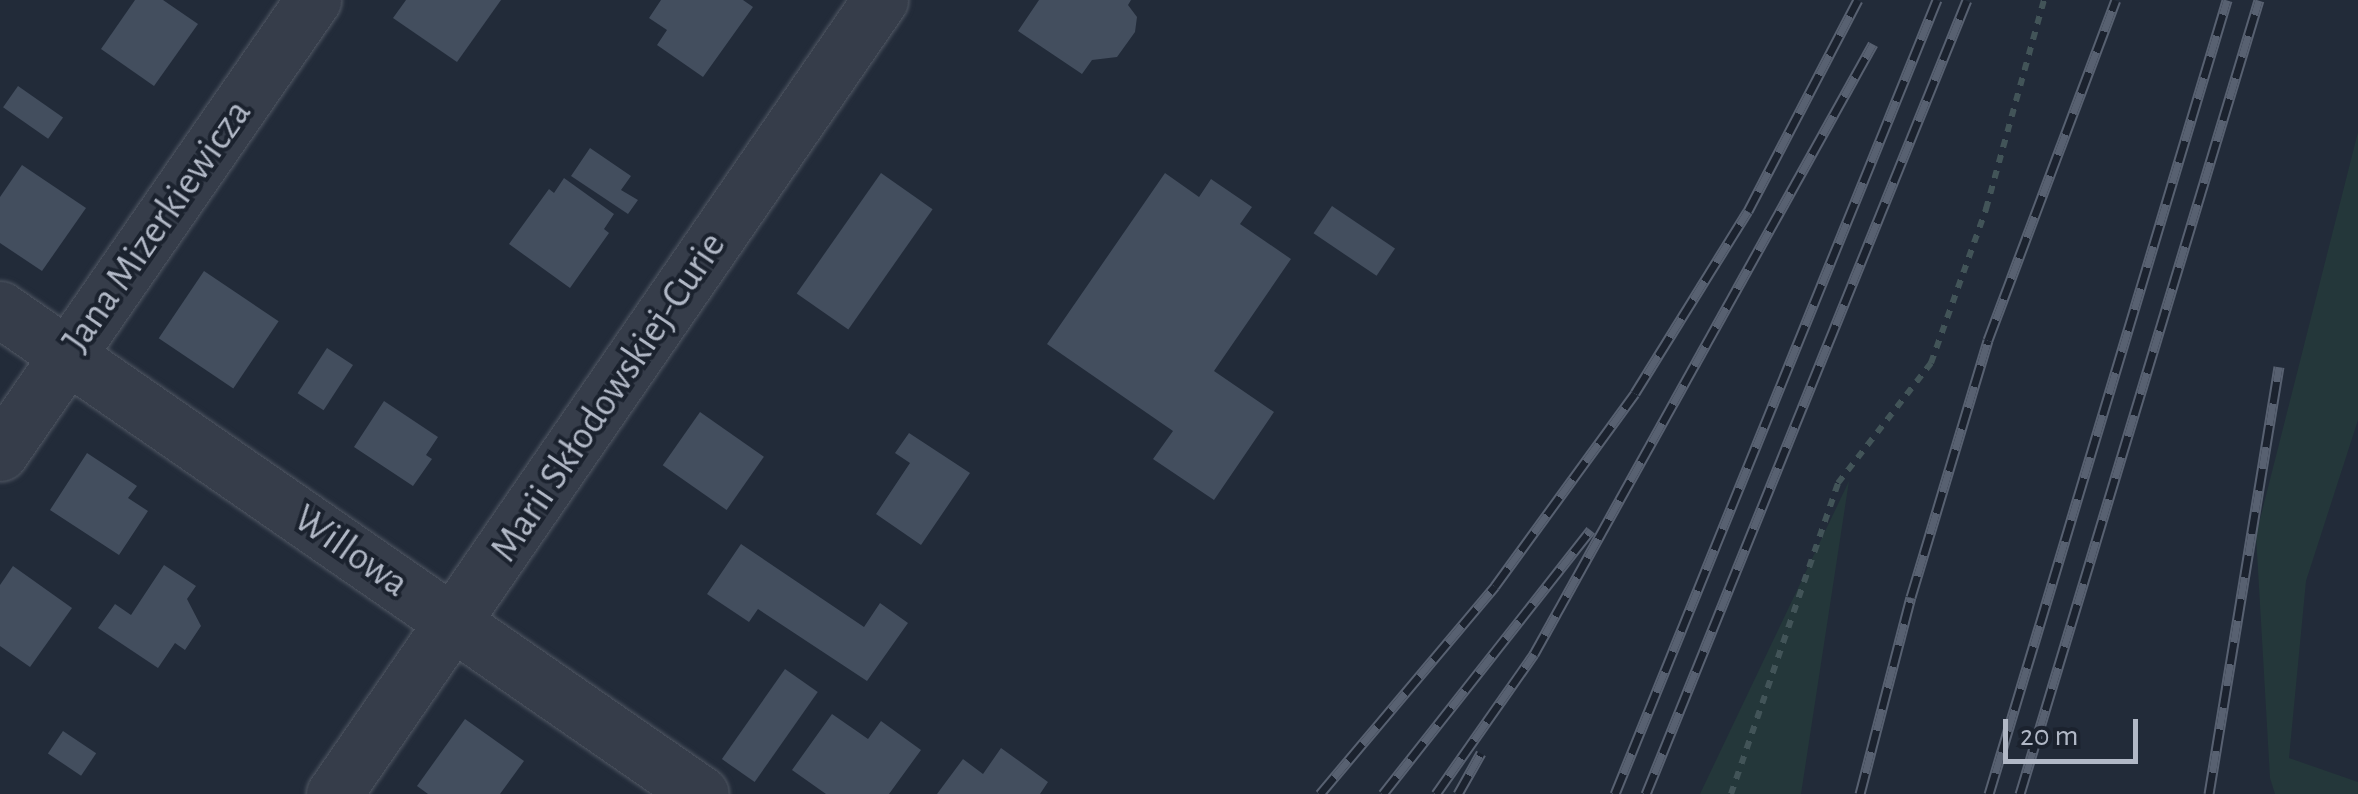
<!DOCTYPE html>
<html>
<head>
<meta charset="utf-8">
<style>
	body { margin:0 }
	#map { position:relative; width:2358px; height:794px; overflow:hidden; background:#222b39; font-family:"Alegreya Sans",sans-serif }
	div>[style] { position:absolute }
	.green>* { inset:0; background:#24373a }
	.building>* { inset:0; background:#434e5e; transform-origin:0 0 }
	.path>* { height:6px; margin-top:-3px; transform-origin:0; background:repeating-linear-gradient(90deg,#425458 0 8px,transparent 0 16px) }
	.roads { filter:drop-shadow(0 0 2px #515864) drop-shadow(0 0 2px #515864) }
	.minor>* { height:55px; margin:-27.5px; padding:0 27.5px; transform-origin:27.5px; border-radius:27.5px; background:#363d4a }
	.rail>* { height:11px; margin-top:-5.5px; transform-origin:0; background:repeating-linear-gradient(90deg,#1b222e 0 22px,#586171 0 44px); box-sizing:border-box; border-block:2px solid #586171 }
	span { translate:-50% -50%; white-space:nowrap; text-align:center; line-height:1.15; -webkit-text-stroke:8px #1b222e; paint-order:stroke }
	.street-label { font-size:40px; color:#b1b8c6 }
	.scale { position:absolute; left:2003px; top:719px; width:135px; height:45px; box-sizing:border-box; border:5px solid #b1b8c6; border-top:0; padding-left:12px; font-size:30px; line-height:35px; white-space:nowrap; color:#b1b8c6; -webkit-text-stroke:8px #1b222e; paint-order:stroke }
</style>
</head>
<body>
<div id="map">
	<div class="green">
		<div style="clip-path:polygon(2358px 132px,2358px 420px,2306px 581px,2289px 758px,2358px 782px,2358px 794px,2275px 794px,2270px 778px,2256px 535px)"></div>
		<div style="clip-path:polygon(1849px 481px,1801px 794px,1700px 794px)"></div>
	</div>
	<div class="building">
		<div style="clip-path:polygon(135px 0,163px 0,198px 24px,154px 86px,101px 49px)"></div>
		<div style="clip-path:polygon(406px 0,501px 0,457px 62px,393px 18px)"></div>
		<div style="clip-path:polygon(661px 0,743px 0,753px 7px,703px 77px,657px 45px,667px 30px,649px 18px)"></div>
		<div style="clip-path:polygon(1039px 0,1131px 0,1128px 5px,1137px 17px,1135px 32px,1117px 57px,1092px 60px,1082px 74px,1018px 31px)"></div>
		<div style="left:18px;top:86px;width:55px;height:26px;rotate:35deg"></div>
		<div style="clip-path:polygon(590px 148px,631px 176px,621px 190px,638px 200px,628px 214px,571px 176px)"></div>
		<div style="clip-path:polygon(22px 165px,86px 208px,42px 271px,0 243px,0 197px)"></div>
		<div style="left:881px;top:173px;width:63px;height:147px;rotate:35deg"></div>
		<div style="clip-path:polygon(1165px 173px,1199px 197px,1211px 179px,1252px 207px,1240px 224px,1291px 259px,1214px 371px,1274px 412px,1214px 500px,1153px 459px,1173px 431px,1047px 344px)"></div>
		<div style="clip-path:polygon(564px 178px,614px 214px,604px 229px,609px 233px,570px 288px,509px 244px,549px 189px,554px 193px)"></div>
		<div style="left:1332px;top:206px;width:76px;height:33px;rotate:34deg"></div>
		<div style="left:204px;top:271px;width:90px;height:81px;rotate:34deg"></div>
		<div style="left:327px;top:348px;width:31px;height:54px;rotate:33deg"></div>
		<div style="clip-path:polygon(384px 401px,438px 437px,426px 455px,432px 459px,413px 486px,354px 447px)"></div>
		<div style="left:700px;top:412px;width:78px;height:65px;rotate:35deg"></div>
		<div style="clip-path:polygon(909px 433px,970px 473px,921px 545px,876px 514px,910px 463px,895px 453px)"></div>
		<div style="clip-path:polygon(87px 453px,137px 486px,128px 498px,148px 511px,119px 555px,50px 510px)"></div>
		<div style="clip-path:polygon(741px 544px,864px 627px,880px 603px,908px 623px,867px 681px,758px 609px,749px 622px,707px 594px)"></div>
		<div style="clip-path:polygon(164px 565px,196px 586px,187px 599px,201px 626px,185px 650px,175px 643px,158px 668px,98px 628px,115px 604px,131px 615px)"></div>
		<div style="clip-path:polygon(13px 566px,72px 608px,30px 667px,0 646px,0 585px)"></div>
		<div style="left:785px;top:669px;width:40px;height:110px;rotate:35deg"></div>
		<div style="clip-path:polygon(832px 714px,868px 739px,881px 721px,921px 750px,889px 794px,826px 794px,792px 770px)"></div>
		<div style="clip-path:polygon(465px 719px,524px 761px,500px 794px,428px 794px,417px 786px)"></div>
		<div style="left:63px;top:731px;width:40px;height:27px;rotate:34deg"></div>
		<div style="clip-path:polygon(1001px 748px,1048px 782px,1040px 794px,937px 794px,963px 759px,983px 774px)"></div>
	</div>
	<div class="path">
		<div style="left:1731px;top:794px;width:329px;rotate:-71deg"></div>
		<div style="left:1838px;top:483px;width:152px;rotate:-52.2deg"></div>
		<div style="left:1931px;top:363px;width:164px;rotate:-70.3deg"></div>
		<div style="left:1986px;top:209px;width:217px;rotate:-74.5deg"></div>
	</div>
	<div class="roads">
		<div class="minor">
			<div style="left:0;top:309px;width:852px;rotate:34.68deg"></div>
			<div style="left:0;top:453px;width:551px;rotate:-55.36deg"></div>
			<div style="left:334px;top:794px;width:964px;rotate:-55.49deg"></div>
		</div>
	</div>
	<div class="rail">
		<div style="left:1320px;top:794px;width:272px;rotate:-49.9deg"></div>
		<div style="left:1495px;top:586px;width:238px;rotate:-54deg"></div>
		<div style="left:1635px;top:393px;width:214px;rotate:-58.2deg"></div>
		<div style="left:1748px;top:211px;width:238px;rotate:-62.5deg"></div>
		<div style="left:1383px;top:794px;width:336px;rotate:-51.8deg"></div>
		<div style="left:1436px;top:794px;width:171px;rotate:-55deg"></div>
		<div style="left:1534px;top:654px;width:698px;rotate:-60.94deg"></div>
		<div style="left:1458px;top:794px;width:47px;rotate:-60.7deg"></div>
		<div style="left:1615px;top:794px;width:857px;rotate:-67.93deg"></div>
		<div style="left:1646px;top:794px;width:856px;rotate:-67.99deg"></div>
		<div style="left:1860px;top:794px;width:203px;rotate:-75.5deg"></div>
		<div style="left:1911px;top:597px;width:268px;rotate:-73.3deg"></div>
		<div style="left:1988px;top:340px;width:363px;rotate:-69.4deg"></div>
		<div style="left:1989px;top:794px;width:829px;rotate:-73.31deg"></div>
		<div style="left:2020px;top:794px;width:829px;rotate:-73.25deg"></div>
		<div style="left:2209px;top:794px;width:433px;rotate:-80.7deg"></div>
	</div>
	<div class="street-label">
		<span style="left:157px;top:226px;rotate:-55deg">Jana Mizerkiewicza</span>
		<span style="left:608px;top:397px;rotate:-56deg">Marii Skłodowskiej-Curie</span>
		<span style="left:351px;top:551px;rotate:35deg">Willowa</span>
	</div>
	<div class="scale">20 m</div>
</div>
</body>
</html>
